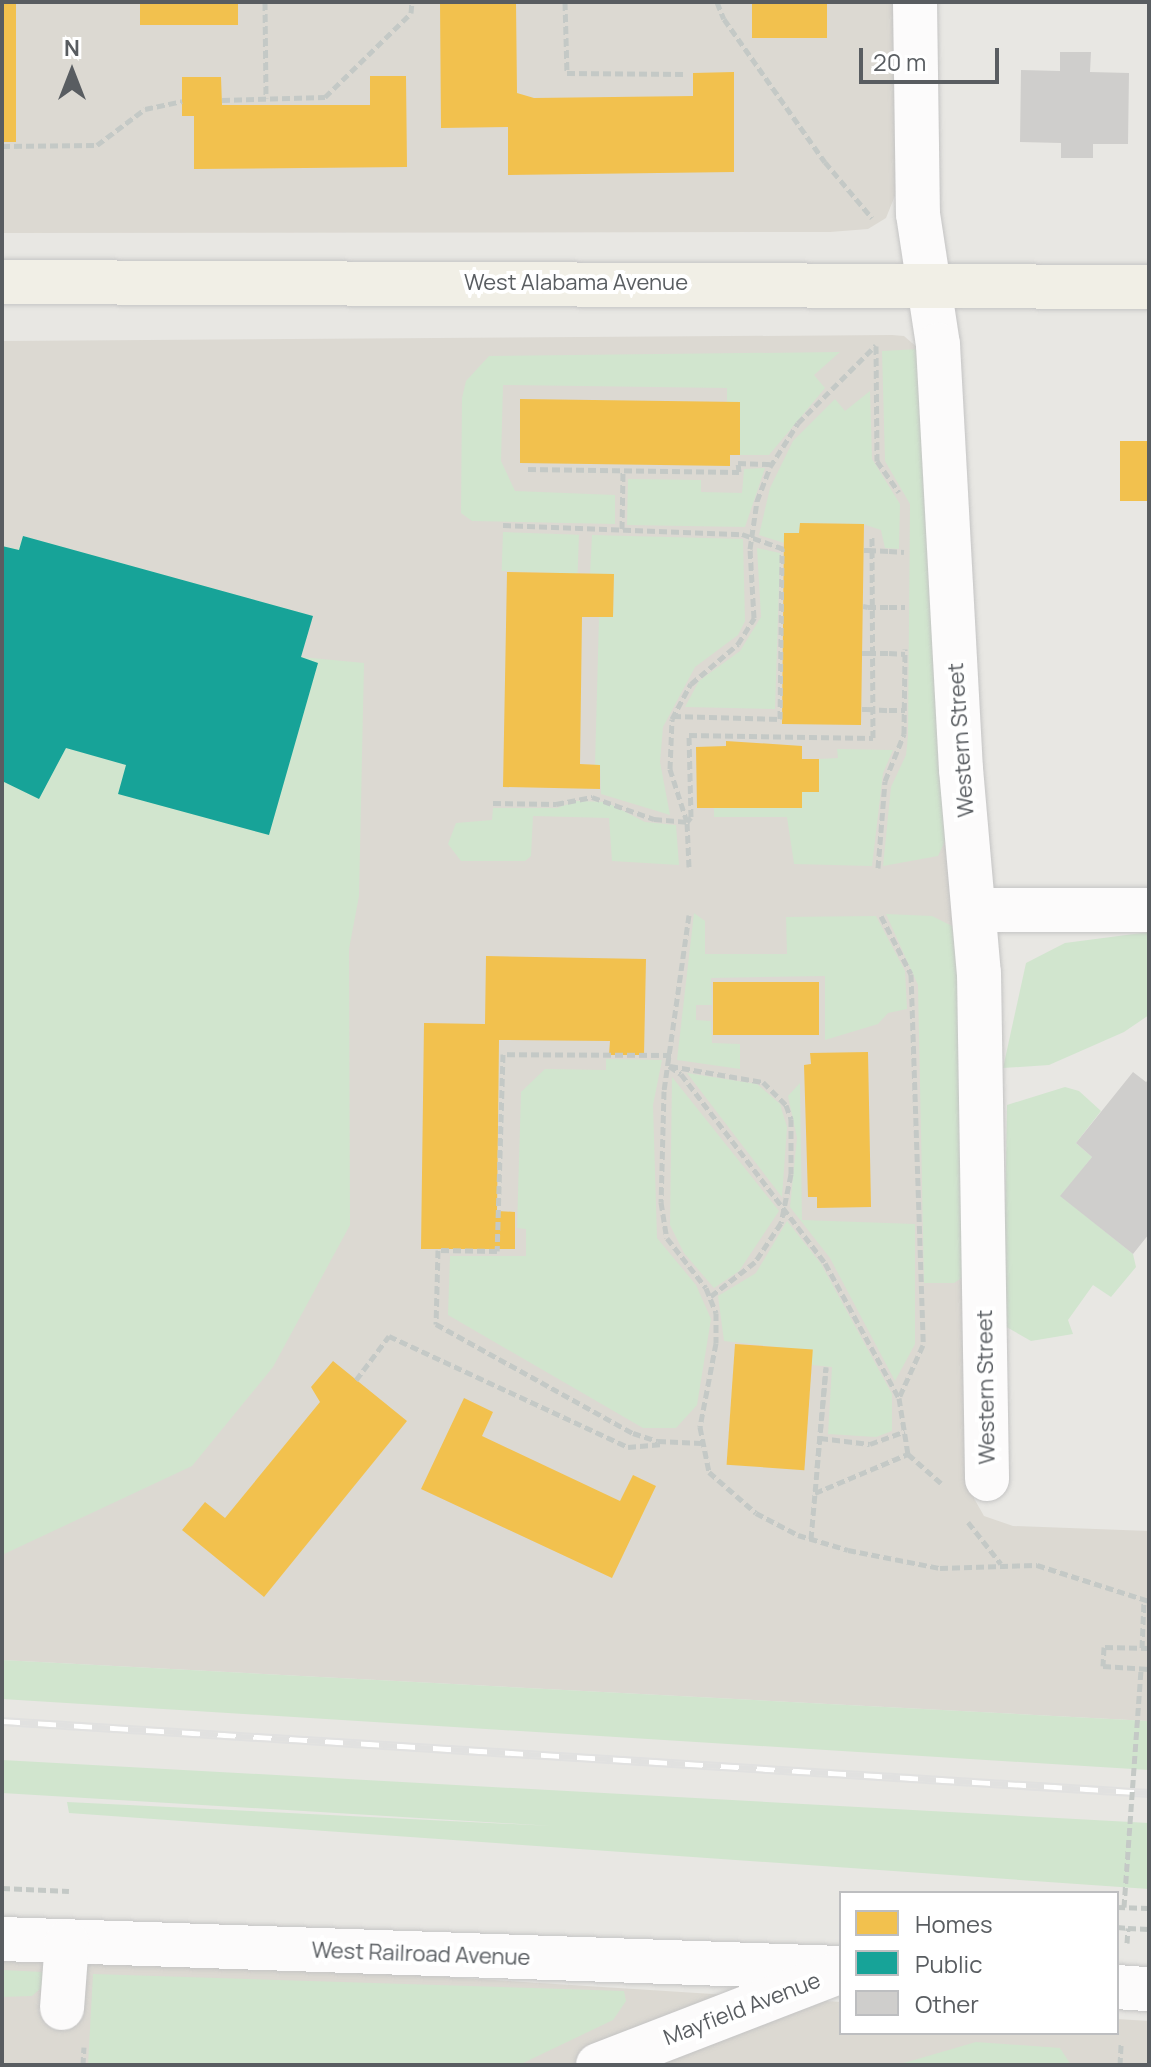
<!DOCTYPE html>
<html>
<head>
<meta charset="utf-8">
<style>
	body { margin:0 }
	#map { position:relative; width:1151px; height:2067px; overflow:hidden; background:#e8e7e3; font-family:Manrope,sans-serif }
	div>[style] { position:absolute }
	.education>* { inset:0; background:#dcd9d2 }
	.green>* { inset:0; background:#d1e5ce; transform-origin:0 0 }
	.homes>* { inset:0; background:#f2c14e; transform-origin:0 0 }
	.public>* { inset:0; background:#17a398 }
	.building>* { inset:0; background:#cfcecc }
	.path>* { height:5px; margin-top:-2.5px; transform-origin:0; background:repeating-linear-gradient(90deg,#c4c9c6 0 8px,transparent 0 12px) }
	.roads { filter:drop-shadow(0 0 2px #c4c4c4) drop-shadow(0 0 2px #c4c4c4) }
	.minor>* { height:44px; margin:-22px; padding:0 22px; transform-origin:22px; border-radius:22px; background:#fcfbfb }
	.major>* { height:44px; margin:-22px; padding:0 22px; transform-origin:22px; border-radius:22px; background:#f1efe6 }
	.rail>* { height:9px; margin-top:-4.5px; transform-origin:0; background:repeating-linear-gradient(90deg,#fff 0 18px,#e1e1e0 0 36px); box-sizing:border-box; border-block:2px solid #e1e1e0 }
	.path-bridge>* { height:5px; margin-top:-2.5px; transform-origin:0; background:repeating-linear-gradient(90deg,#c4c9c6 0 8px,transparent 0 12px) }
	span { translate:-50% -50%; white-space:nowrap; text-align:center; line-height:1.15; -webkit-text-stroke:8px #fff; paint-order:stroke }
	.street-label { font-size:22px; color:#595d61 }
	.frame { position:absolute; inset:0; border:4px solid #595d61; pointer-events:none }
	.legend { position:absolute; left:839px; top:1891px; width:280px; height:144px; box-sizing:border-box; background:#fff; border:2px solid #bdbec0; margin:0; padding:10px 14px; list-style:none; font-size:24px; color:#595d61 }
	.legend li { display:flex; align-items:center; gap:16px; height:40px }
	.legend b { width:40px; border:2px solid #bdbec0 }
	.north { position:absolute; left:32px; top:32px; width:80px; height:80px; -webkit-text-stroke:6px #fff; paint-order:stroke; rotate:0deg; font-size:22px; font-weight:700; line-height:32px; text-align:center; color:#595d61 }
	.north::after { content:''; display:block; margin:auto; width:28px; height:36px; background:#595d61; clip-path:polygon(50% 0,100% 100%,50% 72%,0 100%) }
	.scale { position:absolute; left:859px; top:48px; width:140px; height:36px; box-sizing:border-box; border:4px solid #595d61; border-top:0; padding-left:10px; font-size:24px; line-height:28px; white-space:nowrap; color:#595d61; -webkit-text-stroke:6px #fff; paint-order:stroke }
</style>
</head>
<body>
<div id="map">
	<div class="education">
		<div style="clip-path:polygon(2px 2px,895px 2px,896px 193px,886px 218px,868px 229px,830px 232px,2px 233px)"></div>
		<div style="clip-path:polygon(892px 335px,904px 336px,919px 349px,960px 930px,967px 1486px,984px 1516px,1013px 1526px,1149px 1531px,1149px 1721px,2px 1660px,2px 341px)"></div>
		<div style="clip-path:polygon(2px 1949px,841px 2002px,841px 2033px,1117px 2033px,1117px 2019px,1149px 2021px,1149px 2065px,2px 2065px)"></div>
	</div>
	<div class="green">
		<div style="clip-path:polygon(919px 349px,946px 839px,938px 856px,883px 866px,891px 787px,906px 755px,908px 736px,910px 504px,885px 461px,882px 351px)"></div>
		<div style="clip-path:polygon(840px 352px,814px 375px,825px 388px,769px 455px,740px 455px,740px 403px,727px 402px,727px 388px,503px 385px,501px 461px,515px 491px,615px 495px,615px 524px,472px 521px,461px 513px,462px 398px,466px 381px,489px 356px)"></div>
		<div style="clip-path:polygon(870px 391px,872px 459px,900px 504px,899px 549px,885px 548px,881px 530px,863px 524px,800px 523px,799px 533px,784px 543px,759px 535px,770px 488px,793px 441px,835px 399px,845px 411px)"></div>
		<div style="clip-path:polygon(765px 468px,745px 527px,627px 525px,628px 479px,701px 480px,701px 492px,742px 493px,744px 469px)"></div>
		<div style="left:503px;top:532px;width:76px;height:39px;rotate:2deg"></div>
		<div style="clip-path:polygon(592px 535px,743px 539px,745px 621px,738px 635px,695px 667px,663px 727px,660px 762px,670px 815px,601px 794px,600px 765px,595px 765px,599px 617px,613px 617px,614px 574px,590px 574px)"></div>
		<div style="clip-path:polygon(23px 536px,313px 616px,301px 657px,364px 663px,359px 896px,349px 949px,350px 1225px,273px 1367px,192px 1466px,2px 1555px,2px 546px,18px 549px)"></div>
		<div style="clip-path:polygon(757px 548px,780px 553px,775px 709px,685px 707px,699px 681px,740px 651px,761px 617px)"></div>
		<div style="clip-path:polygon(837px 749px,893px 750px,883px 773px,872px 866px,794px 864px,787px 817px,714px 817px,714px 808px,802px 808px,802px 792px,819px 792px,819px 759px,838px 758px)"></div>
		<div style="clip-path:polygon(577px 801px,606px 802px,645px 822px,676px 825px,679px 865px,612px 861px,609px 818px,533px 816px,531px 856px,525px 861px,461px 861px,448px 844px,456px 823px,492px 820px,493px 808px,557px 808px)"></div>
		<div style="clip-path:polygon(694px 913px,705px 921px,705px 954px,787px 954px,786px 917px,876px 916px,905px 971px,907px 1009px,888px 1013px,878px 1024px,825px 1040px,825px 976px,711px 978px,712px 1005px,696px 1005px,696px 1020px,711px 1021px,712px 1043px,740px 1044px,740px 1069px,677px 1060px)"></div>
		<div style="clip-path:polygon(886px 914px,932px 916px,960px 930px,963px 1277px,954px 1283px,924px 1283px,918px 985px)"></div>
		<div style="clip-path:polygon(1149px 932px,1149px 1015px,1124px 1032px,1049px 1065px,1003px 1068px,1026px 963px,1065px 943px)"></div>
		<div style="clip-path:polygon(606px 1059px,662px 1060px,653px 1105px,657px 1238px,696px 1285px,711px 1319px,697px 1405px,676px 1428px,643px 1428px,448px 1315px,450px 1256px,526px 1256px,526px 1229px,517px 1228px,521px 1092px,545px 1069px,606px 1070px)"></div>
		<div style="clip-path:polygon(687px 1073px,757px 1084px,780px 1104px,787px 1127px,782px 1197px)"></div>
		<div style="clip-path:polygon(672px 1077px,779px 1211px,739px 1271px,714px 1288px,684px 1253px,670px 1225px)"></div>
		<div style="clip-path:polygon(800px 1083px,802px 1220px,915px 1224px,915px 1344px,895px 1381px,830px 1258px,790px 1207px,797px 1138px,788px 1096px)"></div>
		<div style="clip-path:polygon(1065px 1087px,1079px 1091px,1101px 1111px,1076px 1143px,1092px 1157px,1061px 1196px,1133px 1254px,1136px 1267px,1111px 1297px,1093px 1285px,1068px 1320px,1073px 1334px,1031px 1341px,1003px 1325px,1007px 1105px)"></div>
		<div style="clip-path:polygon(787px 1221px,821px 1264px,892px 1394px,892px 1431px,876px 1437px,828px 1434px,832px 1367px,812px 1365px,812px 1351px,724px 1341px,718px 1296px,756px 1273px)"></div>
		<div style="clip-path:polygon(2px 1660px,1149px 1721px,1149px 1770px,2px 1699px)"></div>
		<div style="clip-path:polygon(2px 1760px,1149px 1823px,1149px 1889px,69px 1813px,67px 1802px,552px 1826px,2px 1793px)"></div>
		<div style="clip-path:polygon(2px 1970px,43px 1972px,42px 1987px,32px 1996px,2px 1997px)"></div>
		<div style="clip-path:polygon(93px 1974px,624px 1991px,626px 2001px,613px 2020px,519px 2065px,88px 2065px)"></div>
		<div style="clip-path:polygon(976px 2042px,1060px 2048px,1071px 2065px,897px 2065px)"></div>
	</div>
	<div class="homes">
		<div style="left:2px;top:2px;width:14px;height:140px"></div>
		<div style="left:140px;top:2px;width:98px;height:23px"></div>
		<div style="clip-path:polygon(440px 2px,516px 2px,517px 93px,534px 98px,693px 96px,693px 73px,734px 72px,734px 172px,508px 175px,508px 127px,441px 128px)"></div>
		<div style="left:752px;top:2px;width:75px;height:36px"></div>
		<div style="clip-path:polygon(370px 76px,406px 76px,407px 167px,194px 169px,194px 116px,182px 116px,182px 77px,221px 77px,222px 105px,370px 105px)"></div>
		<div style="clip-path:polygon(520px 399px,740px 402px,740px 455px,730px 455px,730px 466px,520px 463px)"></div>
		<div style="left:1120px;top:441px;width:29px;height:60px"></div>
		<div style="clip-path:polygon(800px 523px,864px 524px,861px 725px,782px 724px,784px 533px,799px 533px)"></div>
		<div style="clip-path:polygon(507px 572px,614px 574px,613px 617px,582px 617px,580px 764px,600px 765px,600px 789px,503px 787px)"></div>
		<div style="clip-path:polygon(726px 741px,802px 746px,802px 759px,819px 759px,819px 792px,802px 792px,802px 808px,697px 808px,696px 747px,726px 746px)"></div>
		<div style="clip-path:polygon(486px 956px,646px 959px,644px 1055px,609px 1055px,610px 1041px,499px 1040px,497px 1211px,515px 1212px,515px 1249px,421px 1249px,424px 1023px,485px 1024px)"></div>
		<div style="left:819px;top:982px;width:53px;height:106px;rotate:90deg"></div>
		<div style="clip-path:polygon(868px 1052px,871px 1207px,817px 1208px,817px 1197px,808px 1197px,804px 1065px,811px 1064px,810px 1053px)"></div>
		<div style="left:735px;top:1344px;width:78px;height:121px;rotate:4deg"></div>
		<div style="clip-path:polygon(333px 1361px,407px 1421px,264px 1597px,182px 1530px,205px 1502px,225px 1518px,320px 1402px,311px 1387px)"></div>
		<div style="clip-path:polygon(464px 1398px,493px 1412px,482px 1436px,620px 1501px,633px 1475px,656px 1486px,612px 1578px,421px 1489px)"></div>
	</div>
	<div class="public">
		<div style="clip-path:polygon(23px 536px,313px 616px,301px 657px,318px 663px,269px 835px,118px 794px,126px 765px,66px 748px,39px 799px,2px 781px,2px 546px,19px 550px)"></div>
	</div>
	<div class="building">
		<div style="clip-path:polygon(1060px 52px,1091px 52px,1090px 72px,1129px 73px,1128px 144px,1093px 144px,1093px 158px,1061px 158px,1061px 143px,1020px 142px,1021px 70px,1060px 71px)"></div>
		<div style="clip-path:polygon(1133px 1072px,1146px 1082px,1149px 1079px,1149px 1234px,1133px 1254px,1060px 1196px,1092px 1157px,1076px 1143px)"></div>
	</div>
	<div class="path">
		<div style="left:265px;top:2px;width:96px;rotate:89.4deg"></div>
		<div style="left:565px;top:2px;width:71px;rotate:88.4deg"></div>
		<div style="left:567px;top:73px;width:119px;rotate:0.5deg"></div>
		<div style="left:717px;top:2px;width:18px;rotate:68deg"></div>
		<div style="left:724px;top:19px;width:175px;rotate:54.8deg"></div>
		<div style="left:825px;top:162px;width:73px;rotate:50deg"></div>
		<div style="left:222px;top:100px;width:103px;rotate:-1.7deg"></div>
		<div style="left:325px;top:97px;width:120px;rotate:-44.3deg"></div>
		<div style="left:411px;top:13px;width:11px;rotate:-85deg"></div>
		<div style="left:2px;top:146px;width:95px;rotate:-0.6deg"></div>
		<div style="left:97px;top:145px;width:60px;rotate:-36.9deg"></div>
		<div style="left:145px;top:109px;width:38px;rotate:-12deg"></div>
		<div style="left:876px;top:346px;width:115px;rotate:89.5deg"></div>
		<div style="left:877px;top:461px;width:38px;rotate:55deg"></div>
		<div style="left:528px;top:469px;width:211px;rotate:0.8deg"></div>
		<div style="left:739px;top:472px;width:9px;rotate:-96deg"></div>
		<div style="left:738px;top:463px;width:34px;rotate:2deg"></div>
		<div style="left:503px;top:525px;width:239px;rotate:2.2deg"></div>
		<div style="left:742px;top:534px;width:45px;rotate:19.7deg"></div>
		<div style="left:622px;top:529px;width:58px;rotate:-89deg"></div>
		<div style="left:864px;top:550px;width:4px"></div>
		<div style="left:889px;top:551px;width:15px;rotate:4deg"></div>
		<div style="left:863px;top:606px;width:5px;rotate:11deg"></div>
		<div style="left:889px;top:607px;width:16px"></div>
		<div style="left:862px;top:653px;width:6px"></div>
		<div style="left:889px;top:653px;width:16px;rotate:4deg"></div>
		<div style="left:862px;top:709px;width:5px"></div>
		<div style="left:889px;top:710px;width:16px"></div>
		<div style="left:673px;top:716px;width:107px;rotate:1.6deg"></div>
		<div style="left:780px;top:719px;width:171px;rotate:-89.3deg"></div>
		<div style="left:493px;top:803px;width:63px;rotate:0.9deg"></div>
		<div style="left:556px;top:804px;width:37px;rotate:-11deg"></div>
		<div style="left:592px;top:797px;width:66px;rotate:19.5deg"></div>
		<div style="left:654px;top:819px;width:33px;rotate:5deg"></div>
		<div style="left:687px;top:822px;width:6px;rotate:-51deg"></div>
		<div style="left:691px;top:817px;width:82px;rotate:-91.4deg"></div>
		<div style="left:689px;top:735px;width:184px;rotate:0.9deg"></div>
		<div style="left:873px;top:738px;width:202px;rotate:-90.3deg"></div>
		<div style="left:689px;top:867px;width:45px;rotate:-92.5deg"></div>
		<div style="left:687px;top:822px;width:56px;rotate:-107.8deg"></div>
		<div style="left:670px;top:769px;width:50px;rotate:-87.7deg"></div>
		<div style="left:672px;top:719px;width:40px;rotate:-62deg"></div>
		<div style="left:691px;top:684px;width:62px;rotate:-40.4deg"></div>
		<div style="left:738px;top:644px;width:31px;rotate:-58deg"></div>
		<div style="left:754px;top:618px;width:69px;rotate:-93.3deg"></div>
		<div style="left:750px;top:549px;width:49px;rotate:-81.7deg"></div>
		<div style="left:757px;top:501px;width:36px;rotate:-69deg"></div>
		<div style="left:770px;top:467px;width:52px;rotate:-57.5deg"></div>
		<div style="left:798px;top:423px;width:110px;rotate:-45deg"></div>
		<div style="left:878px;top:868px;width:87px;rotate:-85.4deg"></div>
		<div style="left:885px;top:781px;width:51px;rotate:-68deg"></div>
		<div style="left:904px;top:734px;width:85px;rotate:-89.3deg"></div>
		<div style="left:689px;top:915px;width:178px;rotate:98.1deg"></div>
		<div style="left:664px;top:1091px;width:111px;rotate:91.5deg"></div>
		<div style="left:661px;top:1202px;width:36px;rotate:81deg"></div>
		<div style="left:667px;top:1238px;width:63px;rotate:52deg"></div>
		<div style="left:706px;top:1288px;width:27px;rotate:68deg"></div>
		<div style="left:716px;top:1313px;width:30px;rotate:90deg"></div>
		<div style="left:716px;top:1343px;width:86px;rotate:100.8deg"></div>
		<div style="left:700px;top:1427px;width:46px;rotate:78.7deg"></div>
		<div style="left:709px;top:1472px;width:62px;rotate:41.1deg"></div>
		<div style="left:756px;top:1513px;width:47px;rotate:27.6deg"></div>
		<div style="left:798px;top:1535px;width:52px;rotate:16.7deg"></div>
		<div style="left:848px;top:1550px;width:94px;rotate:11.1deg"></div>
		<div style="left:940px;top:1568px;width:97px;rotate:-1.8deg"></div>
		<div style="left:1037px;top:1565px;width:118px;rotate:17.8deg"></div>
		<div style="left:881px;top:916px;width:65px;rotate:62.7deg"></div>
		<div style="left:911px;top:974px;width:371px;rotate:88.1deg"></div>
		<div style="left:923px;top:1345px;width:58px;rotate:114.4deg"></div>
		<div style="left:671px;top:1055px;width:168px;rotate:-179.7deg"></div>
		<div style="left:503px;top:1054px;width:197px;rotate:91.7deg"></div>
		<div style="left:497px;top:1251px;width:59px;rotate:-179deg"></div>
		<div style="left:438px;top:1250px;width:74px;rotate:91.5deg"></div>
		<div style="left:436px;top:1324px;width:225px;rotate:29deg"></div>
		<div style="left:633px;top:1433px;width:26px;rotate:18deg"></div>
		<div style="left:658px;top:1441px;width:43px;rotate:2.7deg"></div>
		<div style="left:669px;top:1066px;width:14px;rotate:34deg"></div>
		<div style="left:681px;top:1074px;width:238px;rotate:52.7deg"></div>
		<div style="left:825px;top:1263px;width:154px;rotate:61.3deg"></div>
		<div style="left:899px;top:1398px;width:57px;rotate:80.9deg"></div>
		<div style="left:908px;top:1454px;width:44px;rotate:41.3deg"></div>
		<div style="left:670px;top:1066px;width:94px;rotate:9.8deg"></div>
		<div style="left:763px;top:1082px;width:33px;rotate:45deg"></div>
		<div style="left:786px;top:1105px;width:15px;rotate:70deg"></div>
		<div style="left:791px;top:1119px;width:55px;rotate:90deg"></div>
		<div style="left:791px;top:1174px;width:50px;rotate:101.5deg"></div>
		<div style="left:781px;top:1223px;width:47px;rotate:123.7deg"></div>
		<div style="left:755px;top:1262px;width:56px;rotate:142.3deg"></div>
		<div style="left:356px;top:1380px;width:55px;rotate:-53.1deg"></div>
		<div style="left:389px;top:1336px;width:264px;rotate:24.9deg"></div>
		<div style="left:628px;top:1447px;width:35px;rotate:-5deg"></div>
		<div style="left:820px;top:1438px;width:50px;rotate:6.8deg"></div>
		<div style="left:870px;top:1444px;width:37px;rotate:-20deg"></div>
		<div style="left:815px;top:1493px;width:101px;rotate:-22.8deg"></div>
		<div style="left:968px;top:1522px;width:53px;rotate:51.8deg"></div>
		<div style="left:811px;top:1539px;width:173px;rotate:-85deg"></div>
		<div style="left:1142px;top:1648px;width:47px;rotate:-87.6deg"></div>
		<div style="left:1149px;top:1648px;width:45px;rotate:-178.7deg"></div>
		<div style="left:1104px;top:1647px;width:19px;rotate:93deg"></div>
		<div style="left:1103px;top:1666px;width:46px;rotate:3.7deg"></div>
		<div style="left:2px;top:1888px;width:67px;rotate:2.6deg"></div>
		<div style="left:1117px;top:1907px;width:32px;rotate:2deg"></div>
		<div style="left:1117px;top:1927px;width:11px;rotate:5deg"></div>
		<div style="left:1127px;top:1943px;width:15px;rotate:-86deg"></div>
		<div style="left:1128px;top:1928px;width:21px;rotate:3deg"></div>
		<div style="left:83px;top:2065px;width:18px;rotate:-87deg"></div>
		<div style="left:1120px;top:2065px;width:21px;rotate:-87deg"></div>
	</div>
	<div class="roads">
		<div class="minor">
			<div style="left:915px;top:2px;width:212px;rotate:89.2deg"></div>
			<div style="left:918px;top:214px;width:133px;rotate:81.3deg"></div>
			<div style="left:938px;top:345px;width:425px;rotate:86.9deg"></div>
			<div style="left:961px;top:769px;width:205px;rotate:85deg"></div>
			<div style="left:979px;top:973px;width:506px;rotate:89.09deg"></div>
			<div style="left:975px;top:910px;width:174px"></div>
			<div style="left:2px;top:1939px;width:840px;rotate:1.98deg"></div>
			<div style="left:1117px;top:1987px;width:32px;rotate:4deg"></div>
			<div style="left:62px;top:2008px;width:66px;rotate:-85.7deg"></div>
			<div style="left:598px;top:2065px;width:250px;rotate:-21.1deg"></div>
		</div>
		<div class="major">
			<div style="left:2px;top:282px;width:1147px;rotate:0.25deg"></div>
		</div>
	</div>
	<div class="rail">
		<div style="left:2px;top:1721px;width:1149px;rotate:3.59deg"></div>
	</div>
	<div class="path-bridge">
		<div style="left:868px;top:550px;width:21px;rotate:3deg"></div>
		<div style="left:868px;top:607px;width:21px"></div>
		<div style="left:868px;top:653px;width:21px"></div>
		<div style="left:867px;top:709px;width:22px;rotate:3deg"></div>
		<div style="left:817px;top:1468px;width:100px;rotate:-84.9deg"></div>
		<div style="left:1124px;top:1907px;width:240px;rotate:-85.9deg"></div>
	</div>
	<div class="street-label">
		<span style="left:576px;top:283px">West Alabama Avenue</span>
		<span style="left:961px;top:740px;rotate:-94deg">Western Street</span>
		<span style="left:986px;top:1387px;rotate:-91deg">Western Street</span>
		<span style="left:421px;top:1954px;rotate:2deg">West Railroad Avenue</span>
		<span style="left:742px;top:2009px;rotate:-21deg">Mayfield Avenue</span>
	</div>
	<div class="frame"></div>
	<ul class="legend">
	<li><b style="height:22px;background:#f2c14e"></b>Homes</li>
	<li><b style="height:22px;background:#17a398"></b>Public</li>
	<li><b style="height:22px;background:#cfcecc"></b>Other</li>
	</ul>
	<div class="north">N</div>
	<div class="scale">20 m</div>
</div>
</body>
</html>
